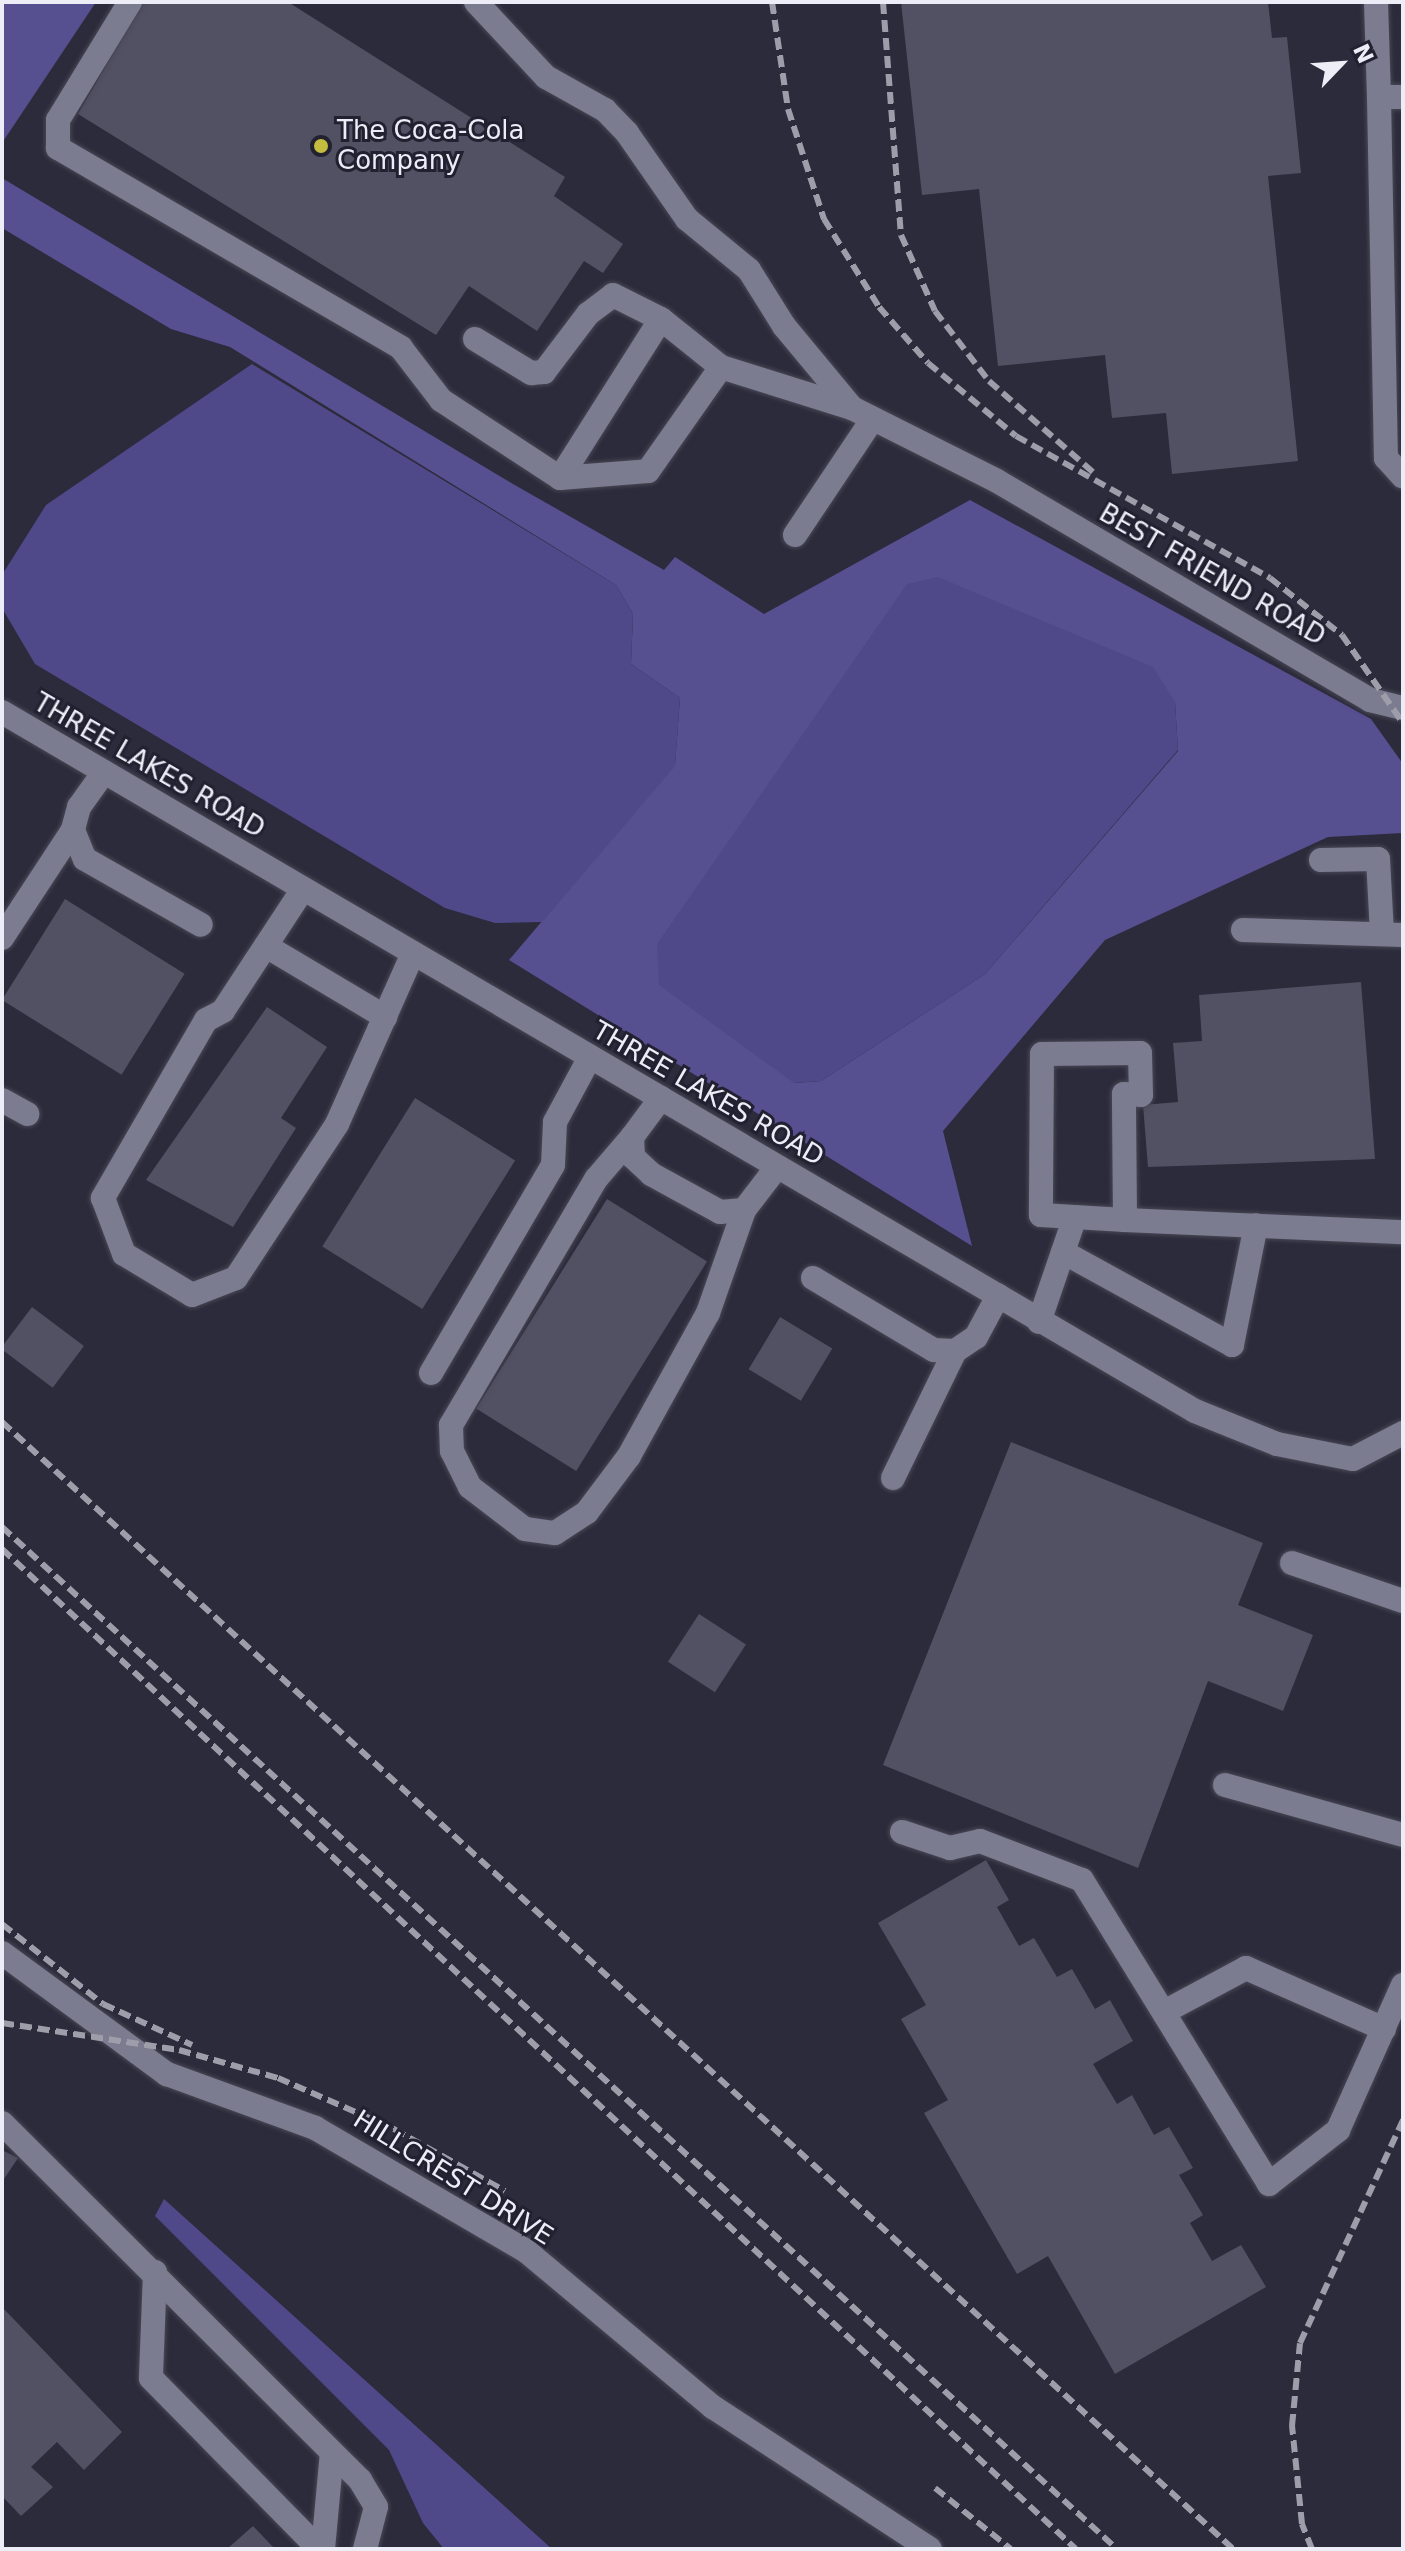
<!DOCTYPE html>
<html>
<head>
<meta charset="utf-8">
<style>
	body { margin:0 }
	#map { position:relative; width:1405px; height:2551px; overflow:hidden; background:#2b2b3b; font-family:"DejaVu Sans",sans-serif }
	div>[style] { position:absolute }
	.forest>* { inset:0; background:#564f90 }
	.water>* { inset:0; background:#4f4989 }
	.building>* { inset:0; background:#525164; transform-origin:0 0 }
	.roads { filter:drop-shadow(0 0 2px #484755) drop-shadow(0 0 2px #484755) }
	.minor>* { height:24px; margin:-12px; padding:0 12px; transform-origin:12px; border-radius:12px; background:#7c7c90 }
	.rail>* { height:6px; margin-top:-3px; transform-origin:0; background:repeating-linear-gradient(90deg,#9e9eab 0 12px,transparent 0 18px) }
	.dots>* { width:22px; height:22px; translate:-50% -50%; box-sizing:border-box; border:4px solid #222131; border-radius:50% }
	span { translate:-50% -50%; white-space:nowrap; text-align:center; line-height:1.15; -webkit-text-stroke:6px #222131; paint-order:stroke }
	.poi-label { font-size:26px; color:#ededf8 }
	.left { translate:0 -50%; text-align:left }
	.street-label { font-size:26px; color:#ededf8 }
	.frame { position:absolute; inset:0; border:4px solid #ededf8; pointer-events:none }
	.north { position:absolute; left:1301px; top:24px; width:80px; height:80px; -webkit-text-stroke:6px #222131; paint-order:stroke; rotate:65deg; font-size:22px; font-weight:700; line-height:32px; text-align:center; color:#ededf8 }
	.north::after { content:''; display:block; margin:auto; width:28px; height:36px; background:#ededf8; clip-path:polygon(50% 0,100% 100%,50% 72%,0 100%) }
</style>
</head>
<body>
<div id="map">
	<div class="forest">
		<div style="clip-path:polygon(2px 2px,96px 2px,2px 143px)"></div>
		<div style="clip-path:polygon(evenodd,2px 178px,513px 484px,664px 570px,675px 557px,764px 614px,970px 500px,1371px 719px,1403px 764px,1403px 833px,1328px 837px,1105px 940px,943px 1131px,972px 1246px,509px 960px,675px 765px,680px 698px,631px 664px,633px 614px,616px 585px,230px 347px,171px 329px,2px 228px,2px 178px,1175px 702px,1178px 751px,985px 974px,821px 1081px,794px 1083px,1175px 702px)"></div>
	</div>
	<div class="water">
		<div style="clip-path:polygon(252px 364px,616px 585px,633px 614px,631px 664px,680px 698px,675px 766px,542px 922px,495px 923px,445px 908px,35px 664px,2px 608px,2px 575px,46px 505px)"></div>
		<div style="clip-path:polygon(938px 577px,1153px 667px,1175px 702px,1178px 750px,985px 974px,821px 1081px,794px 1083px,659px 985px,657px 944px,907px 584px)"></div>
		<div style="clip-path:polygon(164px 2199px,552px 2549px,444px 2549px,423px 2523px,389px 2450px,155px 2216px)"></div>
	</div>
	<div class="building">
		<div style="clip-path:polygon(143px 2px,288px 2px,565px 177px,554px 196px,623px 244px,603px 273px,584px 261px,537px 331px,469px 286px,436px 335px,78px 114px)"></div>
		<div style="clip-path:polygon(901px 2px,1268px 2px,1272px 38px,1287px 37px,1301px 173px,1268px 176px,1298px 461px,1172px 474px,1166px 413px,1112px 418px,1105px 355px,998px 366px,979px 189px,922px 195px)"></div>
		<div style="left:65px;top:899px;width:141px;height:119px;rotate:32deg"></div>
		<div style="clip-path:polygon(1361px 982px,1375px 1159px,1148px 1167px,1143px 1105px,1178px 1102px,1173px 1043px,1202px 1041px,1199px 995px)"></div>
		<div style="clip-path:polygon(267px 1007px,327px 1047px,281px 1118px,296px 1128px,233px 1227px,146px 1180px)"></div>
		<div style="left:415px;top:1098px;width:118px;height:175px;rotate:32deg"></div>
		<div style="left:607px;top:1199px;width:118px;height:247px;rotate:32deg"></div>
		<div style="left:32px;top:1307px;width:65px;height:52px;rotate:37deg"></div>
		<div style="left:780px;top:1317px;width:61px;height:61px;rotate:31deg"></div>
		<div style="clip-path:polygon(1011px 1442px,1263px 1543px,1238px 1605px,1313px 1635px,1283px 1711px,1208px 1681px,1138px 1868px,883px 1765px)"></div>
		<div style="left:699px;top:1614px;width:56px;height:57px;rotate:33deg"></div>
		<div style="clip-path:polygon(986px 1860px,1009px 1900px,997px 1907px,1019px 1946px,1034px 1938px,1057px 1977px,1072px 1969px,1095px 2009px,1110px 2000px,1133px 2041px,1093px 2064px,1117px 2104px,1132px 2095px,1154px 2135px,1169px 2127px,1193px 2168px,1179px 2175px,1203px 2215px,1190px 2223px,1212px 2261px,1241px 2245px,1266px 2287px,1115px 2374px,1048px 2256px,1017px 2274px,924px 2113px,948px 2100px,901px 2019px,926px 2005px,878px 1923px)"></div>
		<div style="clip-path:polygon(2px 2150px,18px 2158px,2px 2182px)"></div>
		<div style="clip-path:polygon(2px 2307px,122px 2432px,84px 2470px,57px 2442px,31px 2467px,53px 2487px,21px 2516px,2px 2496px)"></div>
		<div style="clip-path:polygon(253px 2526px,275px 2549px,227px 2549px)"></div>
	</div>
	<div class="roads">
		<div class="minor">
			<div style="left:130px;top:2px;width:138px;rotate:121.4deg"></div>
			<div style="left:58px;top:120px;width:28px;rotate:90deg"></div>
			<div style="left:58px;top:148px;width:397px;rotate:30.2deg"></div>
			<div style="left:401px;top:348px;width:66px;rotate:52.4deg"></div>
			<div style="left:441px;top:400px;width:142px;rotate:33.2deg"></div>
			<div style="left:560px;top:478px;width:88px;rotate:-4.5deg"></div>
			<div style="left:648px;top:471px;width:127px;rotate:-54.9deg"></div>
			<div style="left:721px;top:367px;width:137px;rotate:17.4deg"></div>
			<div style="left:476px;top:2px;width:103px;rotate:47deg"></div>
			<div style="left:546px;top:77px;width:68px;rotate:29.2deg"></div>
			<div style="left:605px;top:110px;width:32px;rotate:46deg"></div>
			<div style="left:627px;top:133px;width:105px;rotate:55.1deg"></div>
			<div style="left:687px;top:219px;width:80px;rotate:39.4deg"></div>
			<div style="left:749px;top:270px;width:66px;rotate:58deg"></div>
			<div style="left:784px;top:326px;width:107px;rotate:50.3deg"></div>
			<div style="left:852px;top:408px;width:162px;rotate:26.7deg"></div>
			<div style="left:997px;top:481px;width:433px;rotate:30.4deg"></div>
			<div style="left:1370px;top:700px;width:34px;rotate:14deg"></div>
			<div style="left:1376px;top:2px;width:95px;rotate:88.2deg"></div>
			<div style="left:1379px;top:97px;width:24px"></div>
			<div style="left:1379px;top:97px;width:361px;rotate:88.9deg"></div>
			<div style="left:1386px;top:458px;width:25px;rotate:48deg"></div>
			<div style="left:475px;top:339px;width:66px;rotate:31.3deg"></div>
			<div style="left:531px;top:373px;width:13px;rotate:-4deg"></div>
			<div style="left:544px;top:372px;width:73px;rotate:-52.8deg"></div>
			<div style="left:588px;top:314px;width:31px;rotate:-37deg"></div>
			<div style="left:613px;top:295px;width:54px;rotate:26.6deg"></div>
			<div style="left:661px;top:319px;width:77px;rotate:38.7deg"></div>
			<div style="left:560px;top:478px;width:188px;rotate:-57.6deg"></div>
			<div style="left:795px;top:535px;width:138px;rotate:-56.2deg"></div>
			<div style="left:2px;top:712px;width:1383px;rotate:30.37deg"></div>
			<div style="left:1195px;top:1411px;width:88px;rotate:21.9deg"></div>
			<div style="left:1277px;top:1444px;width:77px;rotate:11.2deg"></div>
			<div style="left:1353px;top:1459px;width:56px;rotate:-27.5deg"></div>
			<div style="left:104px;top:772px;width:43px;rotate:125.5deg"></div>
			<div style="left:79px;top:807px;width:24px;rotate:105deg"></div>
			<div style="left:73px;top:830px;width:31px;rotate:68deg"></div>
			<div style="left:85px;top:859px;width:133px;rotate:29.6deg"></div>
			<div style="left:1321px;top:860px;width:57px;rotate:-1deg"></div>
			<div style="left:1378px;top:859px;width:75px;rotate:86.9deg"></div>
			<div style="left:303px;top:889px;width:146px;rotate:123.3deg"></div>
			<div style="left:223px;top:1011px;width:19px;rotate:152deg"></div>
			<div style="left:206px;top:1020px;width:206px;rotate:120.1deg"></div>
			<div style="left:103px;top:1198px;width:60px;rotate:69.4deg"></div>
			<div style="left:124px;top:1254px;width:79px;rotate:31.1deg"></div>
			<div style="left:192px;top:1295px;width:47px;rotate:-21.1deg"></div>
			<div style="left:236px;top:1278px;width:184px;rotate:-56.7deg"></div>
			<div style="left:337px;top:1124px;width:187px;rotate:-66deg"></div>
			<div style="left:1243px;top:930px;width:160px;rotate:1.8deg"></div>
			<div style="left:2px;top:938px;width:129px;rotate:-56.7deg"></div>
			<div style="left:266px;top:946px;width:139px;rotate:30.8deg"></div>
			<div style="left:661px;top:1098px;width:49px;rotate:126.6deg"></div>
			<div style="left:632px;top:1137px;width:20px;rotate:87deg"></div>
			<div style="left:633px;top:1157px;width:25px;rotate:43deg"></div>
			<div style="left:651px;top:1174px;width:79px;rotate:28.8deg"></div>
			<div style="left:720px;top:1212px;width:24px;rotate:-5deg"></div>
			<div style="left:744px;top:1210px;width:54px;rotate:-52.5deg"></div>
			<div style="left:2px;top:1100px;width:29px;rotate:29deg"></div>
			<div style="left:632px;top:1137px;width:55px;rotate:130.6deg"></div>
			<div style="left:596px;top:1179px;width:286px;rotate:120.5deg"></div>
			<div style="left:451px;top:1425px;width:26px;rotate:88deg"></div>
			<div style="left:452px;top:1451px;width:40px;rotate:63.4deg"></div>
			<div style="left:470px;top:1487px;width:69px;rotate:37.4deg"></div>
			<div style="left:525px;top:1529px;width:30px;rotate:8deg"></div>
			<div style="left:555px;top:1533px;width:38px;rotate:-33deg"></div>
			<div style="left:587px;top:1512px;width:70px;rotate:-53.1deg"></div>
			<div style="left:629px;top:1456px;width:163px;rotate:-61.1deg"></div>
			<div style="left:708px;top:1313px;width:109px;rotate:-70.7deg"></div>
			<div style="left:1125px;top:1220px;width:126px;rotate:-90.5deg"></div>
			<div style="left:1124px;top:1094px;width:17px;rotate:3deg"></div>
			<div style="left:1141px;top:1095px;width:42px;rotate:-91.4deg"></div>
			<div style="left:1140px;top:1053px;width:98px;rotate:179.4deg"></div>
			<div style="left:1042px;top:1054px;width:161px;rotate:90.4deg"></div>
			<div style="left:1041px;top:1215px;width:84px;rotate:3.4deg"></div>
			<div style="left:1125px;top:1220px;width:278px;rotate:2.5deg"></div>
			<div style="left:1063px;top:1252px;width:193px;rotate:28.8deg"></div>
			<div style="left:1232px;top:1345px;width:122px;rotate:-78.7deg"></div>
			<div style="left:813px;top:1278px;width:141px;rotate:30.8deg"></div>
			<div style="left:934px;top:1350px;width:21px;rotate:3deg"></div>
			<div style="left:955px;top:1351px;width:25px;rotate:-34deg"></div>
			<div style="left:976px;top:1337px;width:47px;rotate:-61.8deg"></div>
			<div style="left:1039px;top:1322px;width:111px;rotate:-71.1deg"></div>
			<div style="left:431px;top:1373px;width:241px;rotate:-59.6deg"></div>
			<div style="left:553px;top:1165px;width:43px;rotate:-87.3deg"></div>
			<div style="left:555px;top:1122px;width:74px;rotate:-61.7deg"></div>
			<div style="left:893px;top:1478px;width:141px;rotate:-64deg"></div>
			<div style="left:1292px;top:1563px;width:117px;rotate:18.9deg"></div>
			<div style="left:1225px;top:1785px;width:185px;rotate:15.7deg"></div>
			<div style="left:902px;top:1832px;width:51px;rotate:18.4deg"></div>
			<div style="left:950px;top:1848px;width:31px;rotate:-13deg"></div>
			<div style="left:980px;top:1841px;width:109px;rotate:20.9deg"></div>
			<div style="left:1082px;top:1880px;width:357px;rotate:58.4deg"></div>
			<div style="left:1269px;top:2184px;width:88px;rotate:-38deg"></div>
			<div style="left:1338px;top:2130px;width:159px;rotate:-65.9deg"></div>
			<div style="left:2px;top:1953px;width:205px;rotate:36.3deg"></div>
			<div style="left:167px;top:2074px;width:158px;rotate:20deg"></div>
			<div style="left:315px;top:2128px;width:243px;rotate:30.2deg"></div>
			<div style="left:525px;top:2250px;width:245px;rotate:39.9deg"></div>
			<div style="left:713px;top:2407px;width:259px;rotate:33.2deg"></div>
			<div style="left:1164px;top:2012px;width:93px;rotate:-28.2deg"></div>
			<div style="left:1246px;top:1968px;width:151px;rotate:23.8deg"></div>
			<div style="left:2px;top:2123px;width:506px;rotate:44.92deg"></div>
			<div style="left:360px;top:2480px;width:31px;rotate:59deg"></div>
			<div style="left:376px;top:2507px;width:43px;rotate:104.7deg"></div>
			<div style="left:155px;top:2272px;width:106px;rotate:92.2deg"></div>
			<div style="left:151px;top:2378px;width:240px;rotate:45.5deg"></div>
			<div style="left:323px;top:2549px;width:97px;rotate:-84.7deg"></div>
		</div>
	</div>
	<div class="rail">
		<div style="left:772px;top:2px;width:108px;rotate:81.5deg"></div>
		<div style="left:788px;top:109px;width:116px;rotate:71.9deg"></div>
		<div style="left:824px;top:219px;width:104px;rotate:58deg"></div>
		<div style="left:879px;top:307px;width:74px;rotate:48.8deg"></div>
		<div style="left:928px;top:363px;width:114px;rotate:39.7deg"></div>
		<div style="left:1016px;top:436px;width:291px;rotate:29.2deg"></div>
		<div style="left:1270px;top:578px;width:92px;rotate:38.4deg"></div>
		<div style="left:1342px;top:635px;width:107px;rotate:55.3deg"></div>
		<div style="left:883px;top:2px;width:234px;rotate:85.6deg"></div>
		<div style="left:901px;top:235px;width:83px;rotate:65.9deg"></div>
		<div style="left:935px;top:311px;width:88px;rotate:52.4deg"></div>
		<div style="left:989px;top:381px;width:138px;rotate:41.2deg"></div>
		<div style="left:2px;top:1422px;width:1669px;rotate:42.47deg"></div>
		<div style="left:2px;top:1527px;width:1513px;rotate:42.51deg"></div>
		<div style="left:2px;top:1549px;width:1467px;rotate:42.96deg"></div>
		<div style="left:2px;top:1924px;width:129px;rotate:38.4deg"></div>
		<div style="left:103px;top:2004px;width:98px;rotate:24.7deg"></div>
		<div style="left:2px;top:2023px;width:179px;rotate:8.7deg"></div>
		<div style="left:179px;top:2050px;width:103px;rotate:15.8deg"></div>
		<div style="left:278px;top:2078px;width:127px;rotate:23.7deg"></div>
		<div style="left:394px;top:2129px;width:127px;rotate:29.2deg"></div>
		<div style="left:935px;top:2488px;width:97px;rotate:38.8deg"></div>
		<div style="left:1312px;top:2549px;width:27px;rotate:-112deg"></div>
		<div style="left:1302px;top:2524px;width:99px;rotate:-95.8deg"></div>
		<div style="left:1292px;top:2426px;width:83px;rotate:-84.5deg"></div>
		<div style="left:1300px;top:2343px;width:246px;rotate:-65.2deg"></div>
	</div>
	<div class="dots">
		<div style="left:321px;top:146px;background:#c4bc3e"></div>
	</div>
	<div class="poi-label">
		<span class="left" style="left:337px;top:146px">The Coca-Cola<br>Company</span>
	</div>
	<div class="street-label">
		<span style="left:1212px;top:575px;rotate:30deg">BEST FRIEND ROAD</span>
		<span style="left:149px;top:766px;rotate:30deg">THREE LAKES ROAD</span>
		<span style="left:708px;top:1094px;rotate:30deg">THREE LAKES ROAD</span>
		<span style="left:453px;top:2178px;rotate:32deg">HILLCREST DRIVE</span>
	</div>
	<div class="frame"></div>
	<div class="north">N</div>
</div>
</body>
</html>
